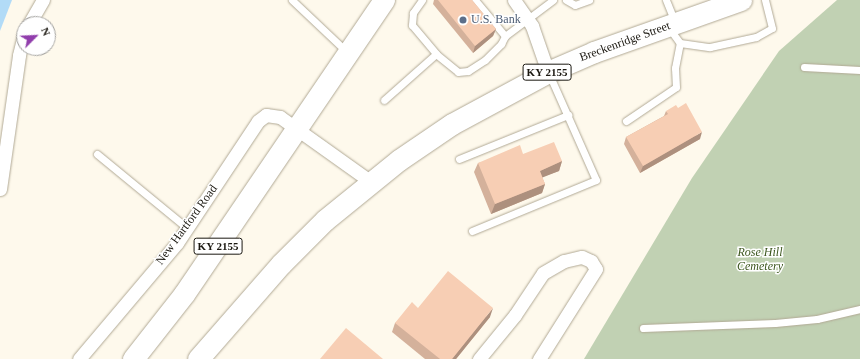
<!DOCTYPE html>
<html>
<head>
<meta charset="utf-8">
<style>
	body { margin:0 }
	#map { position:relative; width:860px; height:359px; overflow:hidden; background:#fef9ec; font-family:"Times New Roman",serif }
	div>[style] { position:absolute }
	.green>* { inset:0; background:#c1d1b3 }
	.water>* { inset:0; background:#b2dbf7 }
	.roads { filter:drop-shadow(0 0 1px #b1a995) drop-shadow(0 0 1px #b1a995) }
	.lane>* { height:7px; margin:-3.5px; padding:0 3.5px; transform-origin:3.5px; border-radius:3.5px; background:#fff }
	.street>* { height:13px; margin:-6.5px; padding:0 6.5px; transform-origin:6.5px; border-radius:6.5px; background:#fff }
	.primary>* { height:21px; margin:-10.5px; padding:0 10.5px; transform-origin:10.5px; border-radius:10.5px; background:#fff }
	.wall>* { inset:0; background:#d4b19b }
	.shaded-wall>* { inset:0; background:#ad907e }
	.building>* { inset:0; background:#f7ceb4 }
	.dots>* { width:11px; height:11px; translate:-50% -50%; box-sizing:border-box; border:2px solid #fff; border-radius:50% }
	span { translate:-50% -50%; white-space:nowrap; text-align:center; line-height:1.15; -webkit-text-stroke:3px #fff; paint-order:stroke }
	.shield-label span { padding:1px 3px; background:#fff; border:1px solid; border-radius:3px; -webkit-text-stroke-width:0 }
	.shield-label { font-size:11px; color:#1a1710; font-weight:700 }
	.service-label { font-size:12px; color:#4e5e75 }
	.left { translate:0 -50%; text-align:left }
	.street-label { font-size:12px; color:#1a1710 }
	.park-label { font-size:12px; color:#3c561e; font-style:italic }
	.north { position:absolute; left:16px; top:16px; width:40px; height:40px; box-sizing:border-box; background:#fff; border:1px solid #a3a29f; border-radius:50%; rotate:66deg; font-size:11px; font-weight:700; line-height:16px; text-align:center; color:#1a1710 }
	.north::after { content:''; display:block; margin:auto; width:14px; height:18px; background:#913eac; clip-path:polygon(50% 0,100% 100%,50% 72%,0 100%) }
</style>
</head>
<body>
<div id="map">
	<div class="green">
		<div style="clip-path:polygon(837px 0,860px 0,860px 359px,584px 359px,692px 178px,779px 51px)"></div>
	</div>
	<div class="water">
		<div style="clip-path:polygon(0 0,12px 0,0 31px)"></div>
	</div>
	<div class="roads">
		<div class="lane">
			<div style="left:292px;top:0;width:76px;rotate:43.4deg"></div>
			<div style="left:422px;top:0;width:16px;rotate:125deg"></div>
			<div style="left:413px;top:13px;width:12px;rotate:95deg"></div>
			<div style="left:412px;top:25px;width:38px;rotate:50deg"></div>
			<div style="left:436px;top:54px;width:28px;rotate:39deg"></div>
			<div style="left:458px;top:72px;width:10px;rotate:-6deg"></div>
			<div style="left:468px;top:71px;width:20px;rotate:-33deg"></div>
			<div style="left:485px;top:60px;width:23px;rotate:-45deg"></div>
			<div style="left:501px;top:44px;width:9px;rotate:-63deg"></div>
			<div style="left:505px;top:36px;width:60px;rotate:-36.9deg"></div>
			<div style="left:475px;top:0;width:47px;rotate:50.2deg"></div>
			<div style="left:566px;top:0;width:10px;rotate:29deg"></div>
			<div style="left:575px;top:5px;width:15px;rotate:-20deg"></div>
			<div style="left:666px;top:0;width:24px;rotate:68deg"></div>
			<div style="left:669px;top:28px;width:19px;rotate:54deg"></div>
			<div style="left:680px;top:43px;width:30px;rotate:8deg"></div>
			<div style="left:710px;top:47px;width:47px;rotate:-12.3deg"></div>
			<div style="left:756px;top:37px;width:18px;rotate:-29deg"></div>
			<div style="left:772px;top:28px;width:29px;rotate:-104deg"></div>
			<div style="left:804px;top:67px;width:56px;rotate:3.1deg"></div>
			<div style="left:384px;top:100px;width:69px;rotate:-41.5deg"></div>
			<div style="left:626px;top:121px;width:60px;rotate:-34.2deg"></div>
			<div style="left:676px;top:87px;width:19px;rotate:-93deg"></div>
			<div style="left:675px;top:68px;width:25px;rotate:-79deg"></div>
			<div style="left:97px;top:154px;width:117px;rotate:39.4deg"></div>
			<div style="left:459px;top:159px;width:118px;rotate:-22deg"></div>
			<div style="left:472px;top:231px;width:134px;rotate:-22.4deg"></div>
			<div style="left:596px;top:180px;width:116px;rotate:-113.9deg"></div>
			<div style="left:643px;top:328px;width:132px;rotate:-2.2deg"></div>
			<div style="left:775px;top:323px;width:42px;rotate:-5.4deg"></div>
			<div style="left:817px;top:319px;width:44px;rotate:-13.1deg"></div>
		</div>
		<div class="street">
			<div style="left:514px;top:0;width:32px;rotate:55deg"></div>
			<div style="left:532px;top:26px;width:49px;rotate:70.8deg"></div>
			<div style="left:29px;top:24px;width:28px;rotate:-60deg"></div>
			<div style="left:0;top:189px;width:135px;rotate:-81.9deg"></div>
			<div style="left:19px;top:55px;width:21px;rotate:-76deg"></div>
			<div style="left:79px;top:359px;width:152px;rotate:-49.8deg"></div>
			<div style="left:177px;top:243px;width:146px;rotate:-56.4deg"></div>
			<div style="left:258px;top:121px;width:10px;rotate:-37deg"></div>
			<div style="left:266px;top:115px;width:14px;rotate:8deg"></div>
			<div style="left:280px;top:117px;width:112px;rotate:35.5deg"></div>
			<div style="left:479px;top:359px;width:57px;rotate:-50.7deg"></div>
			<div style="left:515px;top:315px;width:50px;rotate:-56.3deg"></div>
			<div style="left:543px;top:273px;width:24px;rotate:-30deg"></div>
			<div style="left:564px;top:261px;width:18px;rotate:-13deg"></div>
			<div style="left:582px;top:257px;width:10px;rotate:24deg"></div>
			<div style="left:591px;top:261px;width:9px;rotate:58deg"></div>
			<div style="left:596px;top:269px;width:107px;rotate:122.3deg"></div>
		</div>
		<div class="primary">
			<div style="left:133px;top:359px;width:83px;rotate:-51.9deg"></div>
			<div style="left:184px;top:294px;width:356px;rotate:-55.8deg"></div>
			<div style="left:198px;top:359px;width:126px;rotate:-48.9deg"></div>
			<div style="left:281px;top:264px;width:62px;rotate:-45deg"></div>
			<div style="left:325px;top:220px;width:95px;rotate:-39deg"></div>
			<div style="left:399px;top:160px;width:64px;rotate:-34.2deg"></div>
			<div style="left:452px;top:124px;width:109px;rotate:-28.4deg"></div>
			<div style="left:548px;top:72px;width:50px;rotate:-23.5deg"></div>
			<div style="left:594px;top:52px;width:156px;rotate:-19.5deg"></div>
		</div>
	</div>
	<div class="wall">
		<div style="clip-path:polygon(434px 0,472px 0,496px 29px,493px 36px,473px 53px,433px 4px)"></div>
		<div style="clip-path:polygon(666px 111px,700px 139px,640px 173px,624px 144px,626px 137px,664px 116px)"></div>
		<div style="clip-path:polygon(523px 154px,562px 161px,559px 171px,542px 177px,545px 184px,542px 193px,491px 214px,474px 172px,478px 163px)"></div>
		<div style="clip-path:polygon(418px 308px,490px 317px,456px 359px,425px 359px,392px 332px,395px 323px)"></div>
	</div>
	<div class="shaded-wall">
		<div style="clip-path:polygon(496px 29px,493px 36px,473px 53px,475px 46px)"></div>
		<div style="clip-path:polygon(702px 132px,700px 139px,640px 173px,643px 166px)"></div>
		<div style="clip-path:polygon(562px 161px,559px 171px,536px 180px,540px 171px)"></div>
		<div style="clip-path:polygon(545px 184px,542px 193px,491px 214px,495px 204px)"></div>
		<div style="clip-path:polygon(493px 308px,490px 317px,456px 359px,452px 359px)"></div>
	</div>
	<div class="building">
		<div style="clip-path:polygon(438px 0,472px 0,496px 29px,475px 46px)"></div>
		<div style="clip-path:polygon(686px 103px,702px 132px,643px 166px,626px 137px,668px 114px,666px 111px,676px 105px,678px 108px)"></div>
		<div style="clip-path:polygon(554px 142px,562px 161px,540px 171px,545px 184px,495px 204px,478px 163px,520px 145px,523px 154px)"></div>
		<div style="clip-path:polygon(448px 271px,493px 308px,452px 359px,440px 359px,395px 323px,412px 302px,418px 308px)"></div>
		<div style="clip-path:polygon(346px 328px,383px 359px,320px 359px)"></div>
	</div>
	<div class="dots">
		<div style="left:463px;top:20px;background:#5c6f8a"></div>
	</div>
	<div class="shield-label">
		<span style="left:547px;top:72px">KY 2155</span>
		<span style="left:218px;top:246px">KY 2155</span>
	</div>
	<div class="service-label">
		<span class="left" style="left:471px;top:20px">U.S. Bank</span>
	</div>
	<div class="street-label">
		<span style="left:625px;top:42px;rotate:-20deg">Breckenridge Street</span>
		<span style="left:187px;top:225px;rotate:-54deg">New Hartford Road</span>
	</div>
	<div class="park-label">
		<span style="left:760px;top:260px">Rose Hill<br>Cemetery</span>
	</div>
	<div class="north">N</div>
</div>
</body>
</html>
